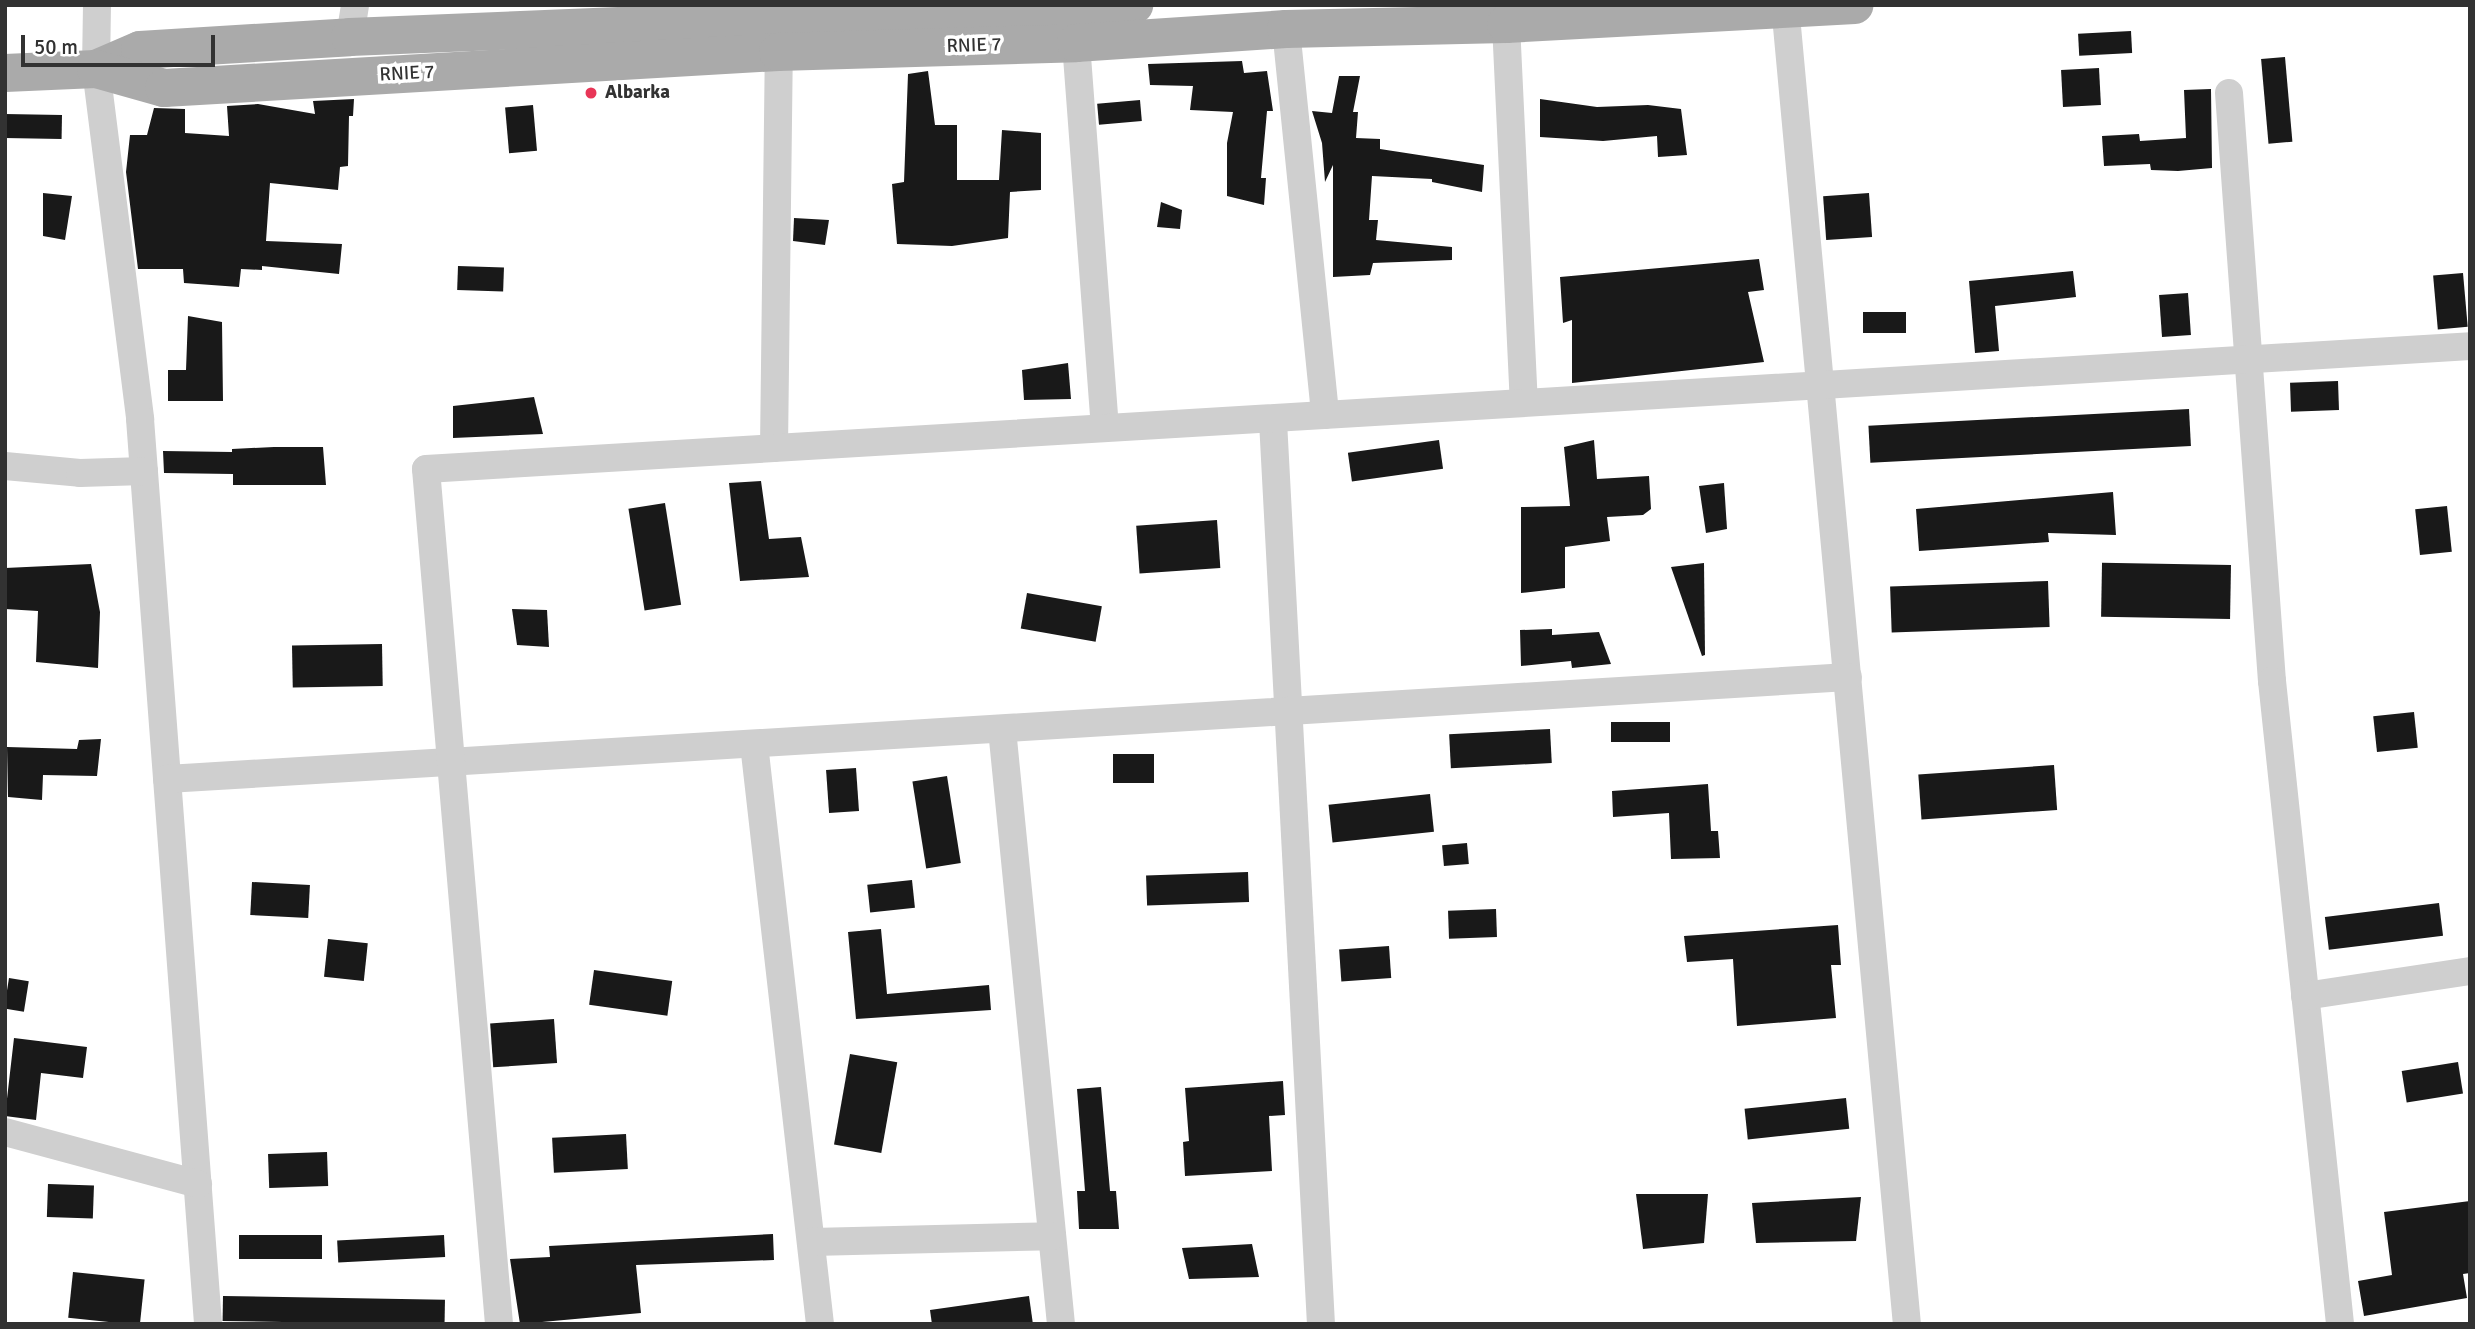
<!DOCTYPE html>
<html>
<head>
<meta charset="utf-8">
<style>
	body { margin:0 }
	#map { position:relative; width:2475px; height:1329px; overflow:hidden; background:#fff; font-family:Signika,sans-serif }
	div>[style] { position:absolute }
	.building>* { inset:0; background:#191919; transform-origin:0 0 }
	.minor>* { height:28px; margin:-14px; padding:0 14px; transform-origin:14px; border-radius:14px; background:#cfcfcf }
	.primary>* { height:38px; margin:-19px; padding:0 19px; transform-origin:19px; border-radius:19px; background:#aaa }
	.dots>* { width:19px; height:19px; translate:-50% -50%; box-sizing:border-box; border:4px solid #fff; border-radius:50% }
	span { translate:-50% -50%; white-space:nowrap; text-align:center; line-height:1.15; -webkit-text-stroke:7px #fff; paint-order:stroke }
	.street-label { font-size:19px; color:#323232 }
	.poi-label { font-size:19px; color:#323232; font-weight:700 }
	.left { translate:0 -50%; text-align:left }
	.frame { position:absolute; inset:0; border:7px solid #323232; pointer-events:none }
	.scale { position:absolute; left:21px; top:35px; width:194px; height:32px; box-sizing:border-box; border:4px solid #323232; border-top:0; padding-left:9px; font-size:21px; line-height:24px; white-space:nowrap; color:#323232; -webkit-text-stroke:5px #fff; paint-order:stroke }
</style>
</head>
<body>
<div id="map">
	<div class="building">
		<div style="left:2131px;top:31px;width:22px;height:53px;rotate:87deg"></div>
		<div style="left:2285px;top:57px;width:85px;height:24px;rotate:85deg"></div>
		<div style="clip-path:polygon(1242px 61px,1244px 73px,1267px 71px,1273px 111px,1267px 111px,1261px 178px,1266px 178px,1264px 205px,1227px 196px,1227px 143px,1233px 112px,1190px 110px,1193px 86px,1150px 85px,1148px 64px)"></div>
		<div style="left:2099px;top:68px;width:37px;height:38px;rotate:87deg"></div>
		<div style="clip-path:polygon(928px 71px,935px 125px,957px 125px,957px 180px,999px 180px,1002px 130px,1041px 133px,1041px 190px,1010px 192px,1008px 238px,952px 246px,897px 244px,892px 184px,904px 182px,908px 74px)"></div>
		<div style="clip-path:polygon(1339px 76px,1360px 76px,1353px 112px,1358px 112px,1356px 138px,1380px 139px,1380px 149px,1484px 165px,1482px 192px,1432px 182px,1432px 179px,1372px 176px,1369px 220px,1378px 220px,1376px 240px,1452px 247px,1452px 260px,1373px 263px,1370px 275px,1333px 277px,1333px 165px,1325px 182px,1322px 143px,1312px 111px,1332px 113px)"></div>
		<div style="clip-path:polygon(2211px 89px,2212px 168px,2178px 171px,2151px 170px,2150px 164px,2104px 166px,2102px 136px,2139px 134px,2140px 141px,2186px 138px,2184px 90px)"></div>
		<div style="clip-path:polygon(354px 99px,353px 116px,349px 116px,348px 166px,340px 167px,338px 190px,270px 183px,266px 241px,342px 244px,339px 274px,262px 266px,262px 270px,241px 269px,239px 287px,184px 283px,183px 269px,138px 269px,126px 172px,130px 135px,147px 135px,154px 108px,185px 109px,185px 133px,229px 136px,227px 106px,258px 104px,315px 114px,313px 101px)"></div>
		<div style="clip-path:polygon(1540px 99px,1597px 107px,1648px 105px,1681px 109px,1687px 155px,1658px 157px,1657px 136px,1603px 141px,1540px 137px)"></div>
		<div style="left:1140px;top:100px;width:21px;height:43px;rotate:85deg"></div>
		<div style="left:533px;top:105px;width:46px;height:28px;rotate:85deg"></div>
		<div style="left:5px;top:114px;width:57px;height:24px;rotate:1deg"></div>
		<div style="clip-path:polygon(43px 193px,72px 196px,65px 240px,43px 236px)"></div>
		<div style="left:1869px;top:193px;width:44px;height:46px;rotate:86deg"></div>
		<div style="clip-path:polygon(1161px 202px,1182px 210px,1180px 229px,1157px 227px)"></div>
		<div style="clip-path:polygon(794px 218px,829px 220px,825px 245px,793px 241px)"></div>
		<div style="clip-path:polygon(1759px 259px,1764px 290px,1748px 292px,1764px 362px,1572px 383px,1572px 320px,1563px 323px,1560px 277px)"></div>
		<div style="left:458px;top:266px;width:46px;height:24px;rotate:2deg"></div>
		<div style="clip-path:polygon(2073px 271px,2076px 297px,1995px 306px,1999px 351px,1975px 353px,1969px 281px)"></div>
		<div style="left:2463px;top:273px;width:54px;height:30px;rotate:85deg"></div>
		<div style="left:2188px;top:293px;width:42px;height:29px;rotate:86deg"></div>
		<div style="left:1863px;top:312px;width:43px;height:21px"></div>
		<div style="clip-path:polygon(188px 316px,222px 322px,223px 401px,168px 401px,168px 370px,186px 370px)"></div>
		<div style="clip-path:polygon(1068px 363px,1071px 399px,1024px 400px,1022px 370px)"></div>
		<div style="left:2338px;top:381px;width:29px;height:48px;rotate:88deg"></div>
		<div style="clip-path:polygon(534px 397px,543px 434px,453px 438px,453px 406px)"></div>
		<div style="left:2189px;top:409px;width:37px;height:321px;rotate:87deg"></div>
		<div style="left:1439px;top:440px;width:29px;height:92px;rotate:82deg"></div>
		<div style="clip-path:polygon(1594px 440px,1597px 479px,1649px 476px,1651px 509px,1643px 515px,1607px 517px,1610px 541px,1565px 547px,1565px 588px,1521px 593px,1521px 507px,1570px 506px,1564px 447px)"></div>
		<div style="clip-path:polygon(274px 447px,323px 447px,326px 485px,233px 485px,233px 474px,164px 473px,163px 451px,232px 452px,232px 449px)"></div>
		<div style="clip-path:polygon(761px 481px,769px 539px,801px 537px,809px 577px,740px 581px,729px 483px)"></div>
		<div style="clip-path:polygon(1724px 483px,1727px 529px,1706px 533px,1699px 486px)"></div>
		<div style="clip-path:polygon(2113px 492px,2116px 535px,2048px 533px,2049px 542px,1919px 551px,1916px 509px)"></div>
		<div style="left:665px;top:503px;width:103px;height:37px;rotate:81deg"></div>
		<div style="left:2447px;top:506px;width:46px;height:32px;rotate:84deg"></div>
		<div style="left:1217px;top:520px;width:48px;height:81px;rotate:86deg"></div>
		<div style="clip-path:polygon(1704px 563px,1705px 655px,1702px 656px,1671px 567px)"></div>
		<div style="clip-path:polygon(91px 564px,100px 612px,98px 668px,36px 662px,38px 611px,5px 609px,5px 568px)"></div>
		<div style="left:2231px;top:565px;width:54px;height:129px;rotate:91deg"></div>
		<div style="left:2048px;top:581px;width:46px;height:158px;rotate:88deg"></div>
		<div style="left:1027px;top:593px;width:76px;height:36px;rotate:10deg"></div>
		<div style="clip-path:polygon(512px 609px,547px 610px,549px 647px,517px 645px)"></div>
		<div style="clip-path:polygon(1552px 629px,1552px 635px,1599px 632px,1611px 664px,1572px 668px,1571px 661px,1521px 666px,1520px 630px)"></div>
		<div style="left:382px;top:644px;width:42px;height:90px;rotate:89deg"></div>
		<div style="left:2414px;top:712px;width:36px;height:41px;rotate:84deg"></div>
		<div style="left:1670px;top:722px;width:20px;height:59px;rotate:90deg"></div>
		<div style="left:1550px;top:729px;width:34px;height:101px;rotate:87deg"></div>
		<div style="clip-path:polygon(101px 739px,97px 776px,43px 775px,42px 800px,8px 797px,7px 747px,77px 749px,79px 740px)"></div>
		<div style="left:1154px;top:754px;width:29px;height:41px;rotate:90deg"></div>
		<div style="left:2054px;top:765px;width:45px;height:136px;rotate:86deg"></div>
		<div style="left:856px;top:768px;width:43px;height:30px;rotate:86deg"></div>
		<div style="left:947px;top:776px;width:88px;height:35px;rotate:81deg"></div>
		<div style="clip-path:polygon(1708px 784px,1711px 831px,1718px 831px,1720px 858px,1671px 859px,1669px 813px,1613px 817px,1612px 791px)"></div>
		<div style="left:1430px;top:794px;width:38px;height:102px;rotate:84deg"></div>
		<div style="left:1467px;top:843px;width:21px;height:25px;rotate:85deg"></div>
		<div style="left:1248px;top:872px;width:30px;height:102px;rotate:88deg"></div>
		<div style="left:912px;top:880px;width:28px;height:45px;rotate:84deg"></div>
		<div style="left:252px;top:882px;width:58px;height:33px;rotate:3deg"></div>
		<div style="left:2439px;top:903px;width:33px;height:115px;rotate:83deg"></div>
		<div style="left:1496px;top:909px;width:28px;height:48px;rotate:88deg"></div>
		<div style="clip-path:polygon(1838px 925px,1841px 965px,1831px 965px,1836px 1018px,1737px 1026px,1733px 959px,1687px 962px,1684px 936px)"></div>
		<div style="clip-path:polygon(881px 929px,887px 994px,989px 985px,991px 1010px,856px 1019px,848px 932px)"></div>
		<div style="left:328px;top:939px;width:40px;height:38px;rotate:6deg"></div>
		<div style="left:1389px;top:946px;width:32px;height:50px;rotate:86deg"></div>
		<div style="left:594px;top:970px;width:79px;height:35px;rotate:8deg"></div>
		<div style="left:9px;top:978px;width:20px;height:31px;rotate:9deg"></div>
		<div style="left:554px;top:1019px;width:44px;height:64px;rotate:86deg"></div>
		<div style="clip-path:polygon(14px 1038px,87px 1047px,83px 1078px,41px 1073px,36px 1120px,5px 1116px)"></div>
		<div style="left:850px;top:1054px;width:48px;height:92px;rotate:10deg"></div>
		<div style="left:2458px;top:1062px;width:32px;height:57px;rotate:81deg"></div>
		<div style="clip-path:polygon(1283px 1081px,1285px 1115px,1269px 1116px,1272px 1171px,1185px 1176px,1183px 1142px,1189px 1141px,1185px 1088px)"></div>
		<div style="clip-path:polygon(1101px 1087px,1110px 1191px,1116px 1191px,1119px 1229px,1079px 1229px,1077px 1191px,1085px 1191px,1077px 1089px)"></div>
		<div style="left:1846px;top:1098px;width:31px;height:102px;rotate:84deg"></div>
		<div style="left:626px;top:1134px;width:35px;height:74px;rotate:87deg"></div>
		<div style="left:327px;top:1152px;width:34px;height:59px;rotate:88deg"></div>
		<div style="left:48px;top:1184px;width:46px;height:33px;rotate:2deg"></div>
		<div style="clip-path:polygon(1636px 1194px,1708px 1194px,1704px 1243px,1643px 1249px)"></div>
		<div style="clip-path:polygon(1861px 1197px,1856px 1241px,1756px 1243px,1752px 1203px)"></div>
		<div style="clip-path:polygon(2470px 1201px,2470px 1273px,2463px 1274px,2467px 1298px,2364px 1316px,2358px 1281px,2392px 1275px,2384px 1212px)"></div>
		<div style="clip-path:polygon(773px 1234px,774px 1260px,636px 1265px,641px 1313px,520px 1324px,510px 1259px,550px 1257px,549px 1246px)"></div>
		<div style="left:322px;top:1235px;width:24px;height:83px;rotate:90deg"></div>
		<div style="left:444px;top:1235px;width:22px;height:107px;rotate:87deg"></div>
		<div style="clip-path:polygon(1252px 1244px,1259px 1277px,1189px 1279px,1182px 1248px)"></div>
		<div style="left:73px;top:1272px;width:72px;height:46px;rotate:6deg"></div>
		<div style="left:223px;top:1296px;width:222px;height:25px;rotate:1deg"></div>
		<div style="left:1029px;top:1296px;width:28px;height:100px;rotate:82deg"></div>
	</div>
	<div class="minor">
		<div style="left:97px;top:5px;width:64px;rotate:90.9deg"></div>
		<div style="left:96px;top:69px;width:353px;rotate:82.8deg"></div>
		<div style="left:140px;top:419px;width:908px;rotate:85.7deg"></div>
		<div style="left:1785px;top:5px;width:1325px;rotate:84.72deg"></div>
		<div style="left:1506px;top:24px;width:379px;rotate:87.3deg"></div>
		<div style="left:1286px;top:29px;width:388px;rotate:84.2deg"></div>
		<div style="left:350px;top:37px;width:32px;rotate:-81deg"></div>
		<div style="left:1076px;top:43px;width:386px;rotate:85.7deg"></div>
		<div style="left:2229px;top:93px;width:590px;rotate:85.82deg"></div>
		<div style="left:2272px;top:681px;width:647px;rotate:83.96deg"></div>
		<div style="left:1273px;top:421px;width:904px;rotate:86.96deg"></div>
		<div style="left:774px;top:448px;width:416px;rotate:-89.3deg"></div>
		<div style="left:5px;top:466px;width:75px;rotate:5.3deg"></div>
		<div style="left:80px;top:473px;width:64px;rotate:-1.8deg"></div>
		<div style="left:1002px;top:729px;width:598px;rotate:84.34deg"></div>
		<div style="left:754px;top:744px;width:584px;rotate:83.51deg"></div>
		<div style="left:167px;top:779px;width:1684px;rotate:-3.47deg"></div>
		<div style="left:2305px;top:996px;width:167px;rotate:-8.6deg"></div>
		<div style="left:5px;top:1132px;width:200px;rotate:15.1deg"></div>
		<div style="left:812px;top:1242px;width:240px;rotate:-1.4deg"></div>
		<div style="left:499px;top:1324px;width:858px;rotate:-94.88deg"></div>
		<div style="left:426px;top:469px;width:2048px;rotate:-3.44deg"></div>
	</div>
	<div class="primary">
		<div style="left:96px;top:69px;width:48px;rotate:-23.4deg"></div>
		<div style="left:140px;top:50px;width:210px;rotate:-3.5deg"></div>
		<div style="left:350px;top:37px;width:785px;rotate:-2.34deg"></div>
		<div style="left:5px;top:73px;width:91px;rotate:-2.5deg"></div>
		<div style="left:96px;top:69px;width:71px;rotate:15.6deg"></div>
		<div style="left:164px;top:88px;width:615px;rotate:-3.36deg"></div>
		<div style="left:778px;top:52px;width:298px;rotate:-1.7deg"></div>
		<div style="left:1076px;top:43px;width:210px;rotate:-3.8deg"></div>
		<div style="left:1286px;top:29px;width:220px;rotate:-1.3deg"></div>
		<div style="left:1506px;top:24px;width:349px;rotate:-3.1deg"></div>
	</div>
	<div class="dots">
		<div style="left:591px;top:93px;background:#e83657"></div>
	</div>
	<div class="street-label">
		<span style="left:974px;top:46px;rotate:-2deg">RNIE 7</span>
		<span style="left:407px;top:74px;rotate:-3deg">RNIE 7</span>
	</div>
	<div class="poi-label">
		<span class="left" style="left:605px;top:93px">Albarka</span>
	</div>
	<div class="frame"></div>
	<div class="scale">50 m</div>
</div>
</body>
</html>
